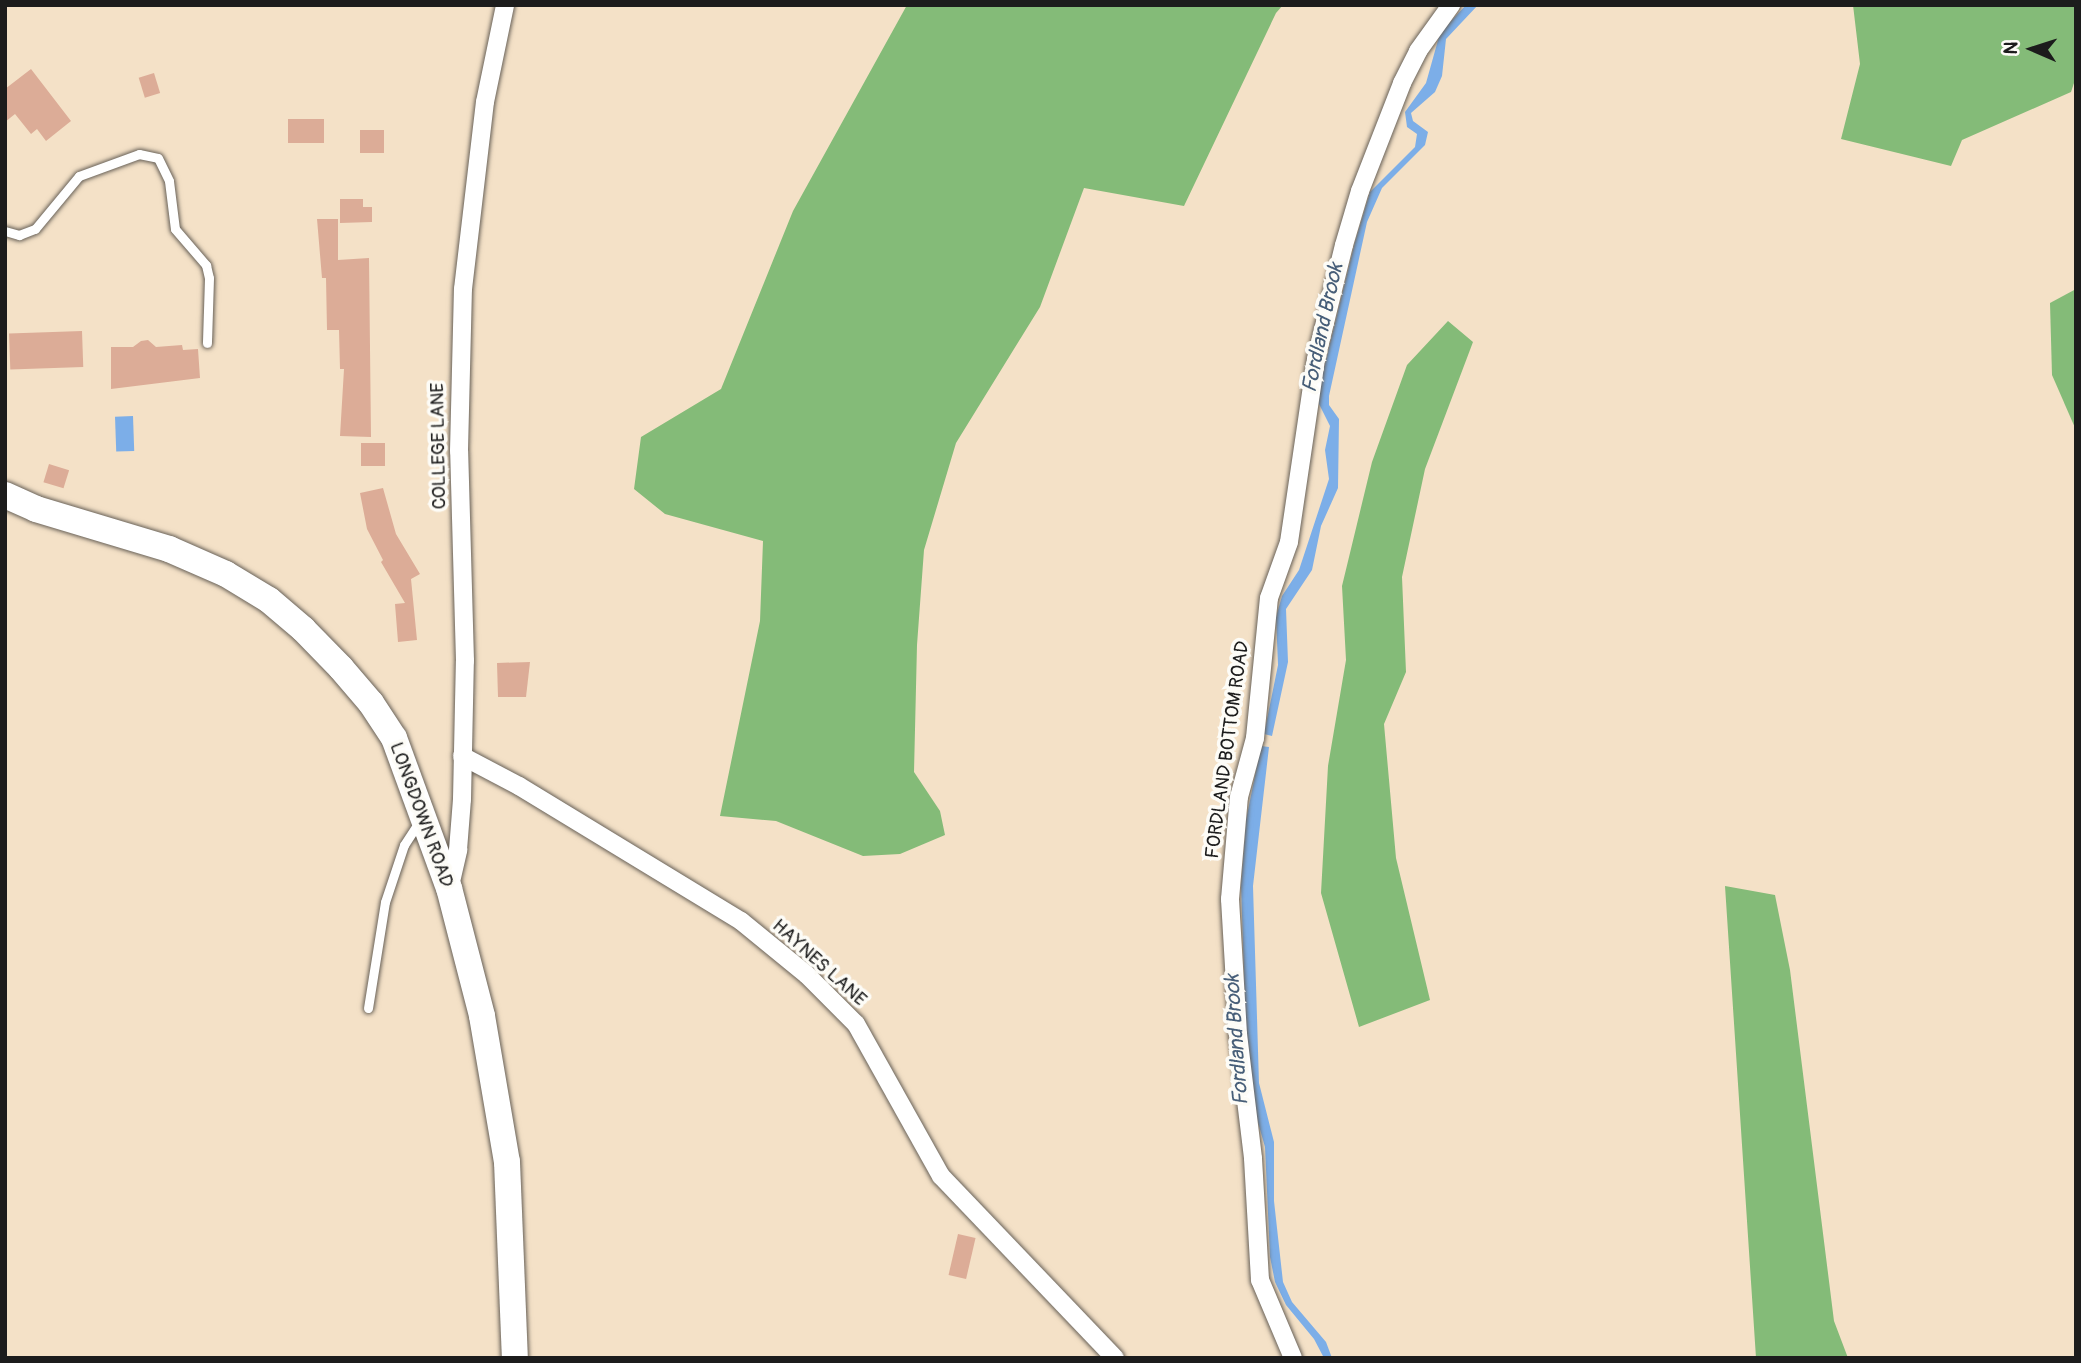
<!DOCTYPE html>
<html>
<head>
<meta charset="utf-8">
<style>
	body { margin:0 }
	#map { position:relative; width:2081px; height:1363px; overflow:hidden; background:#f4e1c7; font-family:Pangolin,sans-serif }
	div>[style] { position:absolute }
	.forest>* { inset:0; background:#84bb78 }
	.water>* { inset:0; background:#7caee8; transform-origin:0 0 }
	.building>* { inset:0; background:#dcac97; transform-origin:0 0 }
	.roads { filter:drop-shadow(0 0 2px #686158) drop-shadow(0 0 2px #686158) }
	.service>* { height:9px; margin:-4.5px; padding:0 4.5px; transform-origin:4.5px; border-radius:4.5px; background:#fff }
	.minor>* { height:18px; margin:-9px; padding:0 9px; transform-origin:9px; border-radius:9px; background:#fff }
	.secondary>* { height:26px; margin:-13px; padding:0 13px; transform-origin:13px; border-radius:13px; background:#fff }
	span { translate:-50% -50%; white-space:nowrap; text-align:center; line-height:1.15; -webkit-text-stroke:7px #fdfcf7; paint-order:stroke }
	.street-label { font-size:19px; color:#1c1c1c }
	.water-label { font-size:21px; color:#475e78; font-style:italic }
	.frame { position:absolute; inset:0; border:7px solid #1c1c1c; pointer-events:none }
	.north { position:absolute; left:1997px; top:14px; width:70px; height:70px; -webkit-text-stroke:5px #fdfcf7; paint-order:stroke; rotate:273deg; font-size:19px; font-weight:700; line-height:28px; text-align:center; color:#1c1c1c }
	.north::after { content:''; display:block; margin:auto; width:24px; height:32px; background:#1c1c1c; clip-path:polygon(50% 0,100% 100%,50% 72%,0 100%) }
</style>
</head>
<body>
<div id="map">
	<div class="forest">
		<div style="clip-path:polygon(907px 5px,1283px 5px,1276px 13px,1184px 206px,1084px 188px,1040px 307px,956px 443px,924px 550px,917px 645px,914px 772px,940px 811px,945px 835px,900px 854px,863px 856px,776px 821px,720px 816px,760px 621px,763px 541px,665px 514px,634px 489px,641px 437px,721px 389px,793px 211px)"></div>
		<div style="clip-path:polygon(1853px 5px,2076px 5px,2076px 77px,2071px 92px,1962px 140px,1951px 166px,1841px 139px,1860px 64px)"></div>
		<div style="clip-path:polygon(2076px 289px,2076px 430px,2052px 375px,2050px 303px)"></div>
		<div style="clip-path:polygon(1448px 321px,1473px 342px,1425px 469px,1402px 577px,1406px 672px,1384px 724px,1396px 858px,1430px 1000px,1359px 1027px,1321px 893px,1328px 766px,1346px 660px,1342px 586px,1372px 462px,1407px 365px)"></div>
		<div style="clip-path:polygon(1725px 886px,1775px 895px,1790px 970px,1834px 1321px,1848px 1358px,1756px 1358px)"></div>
	</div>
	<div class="water">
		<div style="clip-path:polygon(1466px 5px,1478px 5px,1446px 39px,1442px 76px,1435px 92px,1411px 113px,1413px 121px,1428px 132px,1425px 145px,1382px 188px,1367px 222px,1329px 396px,1329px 405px,1339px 419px,1338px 488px,1321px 526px,1312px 570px,1286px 609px,1288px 662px,1272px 736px,1264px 734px,1278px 665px,1276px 617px,1282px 596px,1299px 570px,1329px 479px,1325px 450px,1330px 426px,1319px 404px,1320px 384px,1355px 242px,1370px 192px,1415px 147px,1417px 134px,1407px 127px,1405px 112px,1426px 83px,1440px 33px)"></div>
		<div style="left:133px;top:416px;width:35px;height:18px;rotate:88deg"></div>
		<div style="clip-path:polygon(1261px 746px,1269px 747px,1253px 886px,1259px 1083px,1274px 1142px,1274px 1201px,1283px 1282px,1292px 1302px,1326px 1342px,1332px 1358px,1324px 1358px,1314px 1339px,1286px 1305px,1275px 1282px,1270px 1257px,1265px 1147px,1253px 1105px,1247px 1066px,1241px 885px,1246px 820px)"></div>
	</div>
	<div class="building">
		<div style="clip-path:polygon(31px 69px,71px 121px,46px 141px,37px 129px,31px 134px,15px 114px,5px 122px,5px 89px)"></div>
		<div style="left:154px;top:73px;width:21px;height:16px;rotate:73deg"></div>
		<div style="left:288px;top:119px;width:36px;height:24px"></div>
		<div style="left:360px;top:130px;width:24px;height:23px"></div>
		<div style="clip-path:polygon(340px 199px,363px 199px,363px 207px,372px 207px,372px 222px,340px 223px)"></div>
		<div style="clip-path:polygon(317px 219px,338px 219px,338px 260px,369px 258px,371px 437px,340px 436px,344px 369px,340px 369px,339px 330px,327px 330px,326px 278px,322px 278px)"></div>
		<div style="left:82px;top:331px;width:36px;height:73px;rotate:88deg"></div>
		<div style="clip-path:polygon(148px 340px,156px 347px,182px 345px,183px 350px,198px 349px,200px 378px,111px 389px,111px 347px,133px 347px,141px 341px)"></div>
		<div style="left:361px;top:443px;width:24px;height:23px"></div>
		<div style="left:49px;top:464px;width:21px;height:19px;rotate:17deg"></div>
		<div style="clip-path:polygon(383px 488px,396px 534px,420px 574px,411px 579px,417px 640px,398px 642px,395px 604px,405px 603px,381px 562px,383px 560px,367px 529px,360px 493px)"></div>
		<div style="clip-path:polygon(530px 662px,526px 697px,498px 697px,497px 663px)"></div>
		<div style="left:958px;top:1234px;width:18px;height:42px;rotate:13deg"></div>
	</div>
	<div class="roads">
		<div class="service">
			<div style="left:5px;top:231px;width:15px;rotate:16deg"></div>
			<div style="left:19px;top:235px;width:17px;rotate:-21deg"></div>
			<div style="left:35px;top:229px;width:69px;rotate:-50.3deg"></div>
			<div style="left:79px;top:176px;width:64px;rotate:-20.1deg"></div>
			<div style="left:139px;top:154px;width:19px;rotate:12deg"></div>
			<div style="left:158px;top:158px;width:25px;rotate:64deg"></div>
			<div style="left:169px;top:181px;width:48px;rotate:82.9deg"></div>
			<div style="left:175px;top:229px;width:48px;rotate:49.3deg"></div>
			<div style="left:206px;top:265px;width:13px;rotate:77deg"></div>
			<div style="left:209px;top:278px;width:65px;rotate:91.8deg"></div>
			<div style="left:368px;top:1008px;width:107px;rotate:-80.9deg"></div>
			<div style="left:385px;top:902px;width:60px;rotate:-71.6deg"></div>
			<div style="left:404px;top:845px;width:27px;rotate:-57deg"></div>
		</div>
		<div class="minor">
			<div style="left:462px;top:756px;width:64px;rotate:27.8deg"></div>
			<div style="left:519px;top:786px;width:260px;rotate:31.3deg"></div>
			<div style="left:741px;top:921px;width:85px;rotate:39.3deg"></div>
			<div style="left:807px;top:975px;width:69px;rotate:45deg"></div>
			<div style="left:856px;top:1024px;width:174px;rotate:60.8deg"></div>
			<div style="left:941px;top:1176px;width:252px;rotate:46.3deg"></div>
			<div style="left:450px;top:886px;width:37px;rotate:-77deg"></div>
			<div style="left:458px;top:850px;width:51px;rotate:-85.5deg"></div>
			<div style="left:462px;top:799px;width:138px;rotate:-88.8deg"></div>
			<div style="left:465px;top:661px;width:210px;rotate:-91.6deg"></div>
			<div style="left:459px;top:451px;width:162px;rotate:-88.6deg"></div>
			<div style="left:463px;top:289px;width:188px;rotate:-83.3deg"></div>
			<div style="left:485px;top:102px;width:99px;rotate:-78.3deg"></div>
			<div style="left:1293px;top:1358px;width:85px;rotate:-112.9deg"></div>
			<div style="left:1260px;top:1280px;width:122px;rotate:-93.3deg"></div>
			<div style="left:1253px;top:1158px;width:125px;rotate:-96.9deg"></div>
			<div style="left:1238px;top:1034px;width:135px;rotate:-93.4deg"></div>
			<div style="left:1230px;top:899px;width:102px;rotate:-85deg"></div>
			<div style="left:1239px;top:797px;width:61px;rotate:-74.8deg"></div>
			<div style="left:1255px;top:738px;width:141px;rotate:-84.3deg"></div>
			<div style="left:1269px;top:598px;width:59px;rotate:-70.3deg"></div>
			<div style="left:1289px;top:542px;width:185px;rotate:-81.6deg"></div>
			<div style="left:1316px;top:359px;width:117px;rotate:-76.2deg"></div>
			<div style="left:1344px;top:245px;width:56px;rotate:-73.5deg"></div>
			<div style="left:1360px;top:191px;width:116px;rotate:-68.7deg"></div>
			<div style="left:1402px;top:83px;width:36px;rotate:-63deg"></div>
			<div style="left:1418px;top:51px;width:57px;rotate:-54.3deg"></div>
		</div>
		<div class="secondary">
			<div style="left:5px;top:495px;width:34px;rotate:24deg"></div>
			<div style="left:36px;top:509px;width:139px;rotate:16.7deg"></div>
			<div style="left:169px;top:549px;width:62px;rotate:23.7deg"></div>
			<div style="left:226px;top:574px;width:50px;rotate:31.2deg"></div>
			<div style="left:269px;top:600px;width:45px;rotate:40.5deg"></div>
			<div style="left:303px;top:629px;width:54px;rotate:45.7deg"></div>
			<div style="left:341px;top:668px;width:46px;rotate:49.4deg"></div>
			<div style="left:371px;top:703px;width:42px;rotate:56.7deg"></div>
			<div style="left:394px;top:738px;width:160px;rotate:69.9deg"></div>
			<div style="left:449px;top:888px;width:132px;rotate:75.5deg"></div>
			<div style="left:482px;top:1016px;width:148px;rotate:80.3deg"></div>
			<div style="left:507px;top:1162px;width:196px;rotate:87.7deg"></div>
		</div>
	</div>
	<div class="street-label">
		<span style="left:439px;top:446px;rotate:-91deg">COLLEGE LANE</span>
		<span style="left:1228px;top:750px;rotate:-82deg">FORDLAND BOTTOM ROAD</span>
		<span style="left:421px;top:815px;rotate:70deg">LONGDOWN ROAD</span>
		<span style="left:819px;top:963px;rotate:42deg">HAYNES LANE</span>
	</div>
	<div class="water-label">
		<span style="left:1323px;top:328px;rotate:-78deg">Fordland Brook</span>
		<span style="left:1237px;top:1040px;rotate:-94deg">Fordland Brook</span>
	</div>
	<div class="frame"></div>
	<div class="north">N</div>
</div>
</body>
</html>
